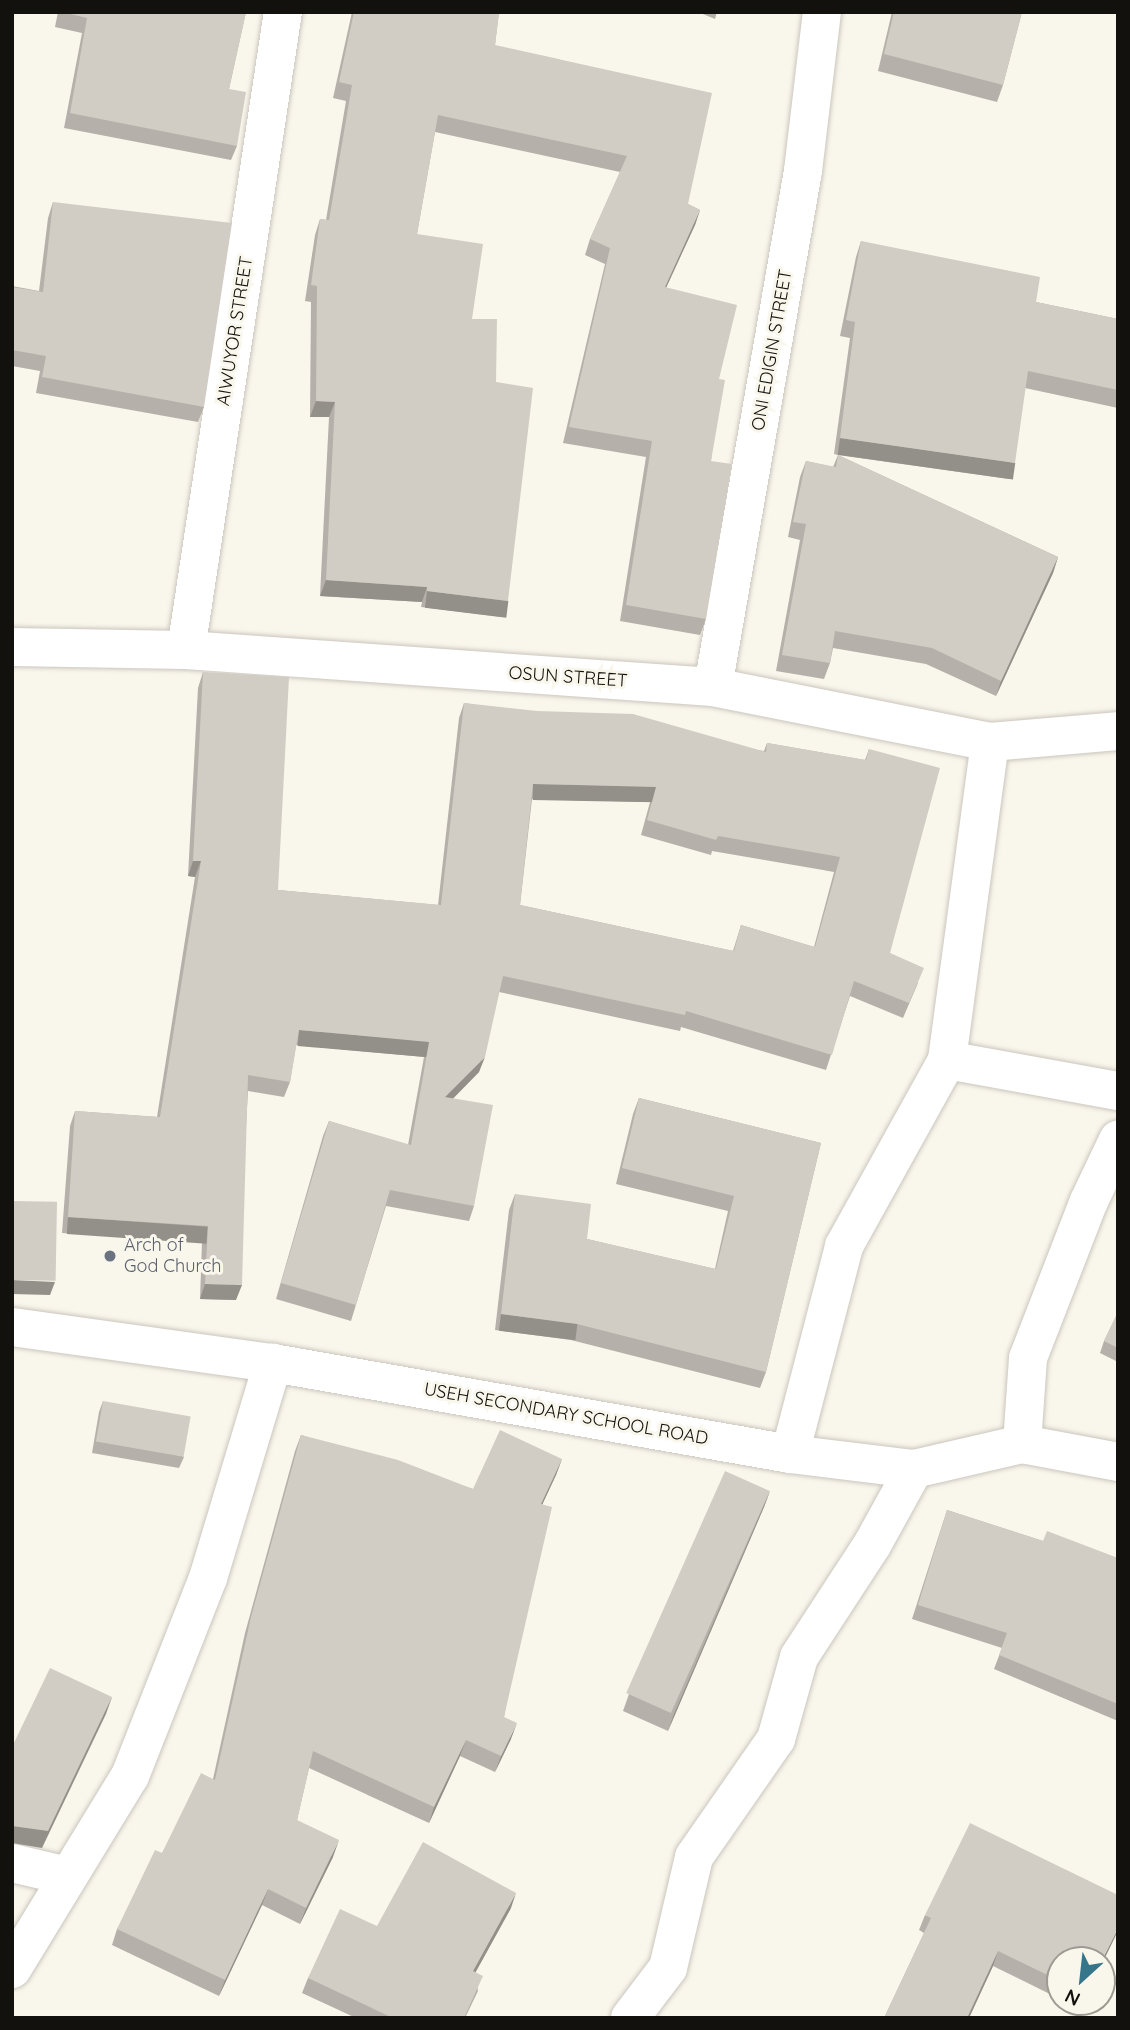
<!DOCTYPE html>
<html>
<head>
<meta charset="utf-8">
<style>
	body { margin:0 }
	#map { position:relative; width:1130px; height:2030px; overflow:hidden; background:#f9f6ec; font-family:Quicksand,sans-serif }
	div>[style] { position:absolute }
	.roads { filter:drop-shadow(0 0 2px #cac6bd) drop-shadow(0 0 2px #cac6bd) }
	.minor>* { height:38px; margin:-19px; padding:0 19px; transform-origin:19px; border-radius:19px; background:#fff }
	.wall>* { inset:0; background:#b5b0a9 }
	.shaded-wall>* { inset:0; background:#939089; transform-origin:0 0 }
	.building>* { inset:0; background:#d2cdc4; transform-origin:0 0 }
	.dots>* { width:19px; height:19px; translate:-50% -50%; box-sizing:border-box; border:4px solid #f9f6ec; border-radius:50% }
	span { translate:-50% -50%; white-space:nowrap; text-align:center; line-height:1.15; -webkit-text-stroke:6px #f9f6ec; paint-order:stroke }
	.street-label { font-size:18px; color:#12110d }
	.worship-label { font-size:18px; color:#5b616d }
	.left { translate:0 -50%; text-align:left }
	.frame { position:absolute; inset:0; border:14px solid #12110d; pointer-events:none }
	.north { position:absolute; left:1046px; top:1946px; width:70px; height:70px; box-sizing:border-box; background:#f9f6ec; border:2px solid #9d9a93; border-radius:50%; rotate:207deg; font-size:19px; font-weight:700; line-height:28px; text-align:center; color:#12110d }
	.north::after { content:''; display:block; margin:auto; width:24px; height:32px; background:#36768a; clip-path:polygon(50% 0,100% 100%,50% 72%,0 100%) }
</style>
</head>
<body>
<div id="map">
	<div class="roads">
		<div class="minor">
			<div style="left:12px;top:647px;width:174px;rotate:1deg"></div>
			<div style="left:186px;top:650px;width:528px;rotate:4.02deg"></div>
			<div style="left:713px;top:687px;width:282px;rotate:11.2deg"></div>
			<div style="left:990px;top:742px;width:128px;rotate:-4.9deg"></div>
			<div style="left:186px;top:650px;width:645px;rotate:-81.36deg"></div>
			<div style="left:713px;top:687px;width:524px;rotate:-80.11deg"></div>
			<div style="left:803px;top:171px;width:160px;rotate:-83.2deg"></div>
			<div style="left:947px;top:1060px;width:174px;rotate:10.3deg"></div>
			<div style="left:12px;top:1327px;width:263px;rotate:7.9deg"></div>
			<div style="left:273px;top:1363px;width:525px;rotate:9.98deg"></div>
			<div style="left:790px;top:1454px;width:125px;rotate:6.9deg"></div>
			<div style="left:914px;top:1469px;width:111px;rotate:-13deg"></div>
			<div style="left:1022px;top:1444px;width:98px;rotate:10.6deg"></div>
			<div style="left:1022px;top:1444px;width:86px;rotate:-86deg"></div>
			<div style="left:1028px;top:1358px;width:168px;rotate:-68.8deg"></div>
			<div style="left:1089px;top:1201px;width:68px;rotate:-64.6deg"></div>
			<div style="left:790px;top:1454px;width:215px;rotate:-75.4deg"></div>
			<div style="left:844px;top:1246px;width:213px;rotate:-61deg"></div>
			<div style="left:947px;top:1060px;width:321px;rotate:-82.3deg"></div>
			<div style="left:12px;top:1863px;width:57px;rotate:13.3deg"></div>
			<div style="left:12px;top:1969px;width:226px;rotate:-58.6deg"></div>
			<div style="left:130px;top:1776px;width:213px;rotate:-68.5deg"></div>
			<div style="left:208px;top:1578px;width:225px;rotate:-73.2deg"></div>
			<div style="left:630px;top:2018px;width:63px;rotate:-52.8deg"></div>
			<div style="left:668px;top:1968px;width:114px;rotate:-76.8deg"></div>
			<div style="left:694px;top:1857px;width:144px;rotate:-55.2deg"></div>
			<div style="left:776px;top:1739px;width:85px;rotate:-74.3deg"></div>
			<div style="left:799px;top:1657px;width:134px;rotate:-56.9deg"></div>
			<div style="left:872px;top:1545px;width:87px;rotate:-61.1deg"></div>
		</div>
	</div>
	<div class="wall">
		<div style="clip-path:polygon(58px 12px,246px 12px,229px 89px,237px 146px,231px 160px,64px 128px,82px 33px,55px 27px)"></div>
		<div style="clip-path:polygon(352px 12px,499px 12px,495px 45px,688px 204px,700px 210px,695px 225px,666px 288px,719px 379px,711px 461px,706px 619px,700px 635px,620px 621px,646px 457px,563px 443px,605px 264px,585px 255px,590px 239px,620px 172px,435px 132px,417px 234px,472px 319px,496px 382px,508px 601px,502px 617px,421px 607px,422px 602px,320px 596px,329px 417px,310px 417px,311px 302px,305px 301px,315px 235px,320px 219px,326px 220px,346px 101px,333px 98px)"></div>
		<div style="clip-path:polygon(698px 12px,717px 12px,715px 19px)"></div>
		<div style="clip-path:polygon(892px 12px,1022px 12px,1003px 85px,997px 102px,878px 71px)"></div>
		<div style="clip-path:polygon(53px 202px,204px 407px,198px 422px,36px 393px,40px 371px,12px 366px,12px 286px,39px 291px,48px 218px)"></div>
		<div style="clip-path:polygon(861px 241px,1036px 302px,1118px 319px,1118px 408px,1025px 388px,1009px 479px,838px 455px,1058px 557px,1053px 573px,996px 696px,926px 664px,833px 648px,830px 663px,824px 679px,776px 671px,800px 540px,788px 537px,800px 477px,806px 461px,833px 467px,838px 455px,834px 454px,850px 338px,840px 336px,856px 257px)"></div>
		<div style="clip-path:polygon(evenodd,203px 672px,278px 890px,438px 905px,459px 718px,464px 703px,764px 751px,767px 743px,865px 760px,869px 749px,890px 953px,918px 983px,903px 1018px,850px 996px,826px 1070px,681px 1027px,680px 1031px,499px 992px,479px 1072px,453px 1098px,474px 1206px,469px 1221px,386px 1206px,351px 1321px,276px 1299px,323px 1136px,329px 1121px,408px 1145px,424px 1057px,296px 1045px,290px 1082px,284px 1097px,248px 1091px,236px 1300px,200px 1299px,202px 1242px,62px 1233px,70px 1126px,75px 1111px,157px 1117px,195px 877px,188px 876px,198px 688px,203px 672px,532px 799px,650px 802px,641px 835px,711px 855px,712px 851px,834px 872px,814px 947px,741px 925px,733px 951px,520px 905px,532px 799px)"></div>
		<div style="clip-path:polygon(639px 1098px,821px 1143px,766px 1372px,760px 1388px,571px 1340px,495px 1330px,509px 1210px,515px 1194px,587px 1239px,715px 1269px,728px 1211px,616px 1184px,633px 1114px)"></div>
		<div style="clip-path:polygon(1118px 1312px,1118px 1362px,1100px 1353px,1104px 1341px)"></div>
		<div style="clip-path:polygon(103px 1401px,184px 1457px,179px 1468px,92px 1453px,99px 1412px)"></div>
		<div style="clip-path:polygon(301px 1435px,473px 1489px,562px 1459px,556px 1475px,542px 1505px,504px 1717px,511px 1739px,495px 1772px,460px 1756px,429px 1823px,309px 1768px,297px 1820px,333px 1857px,300px 1924px,262px 1905px,219px 1996px,112px 1945px,117px 1929px,162px 1853px,213px 1779px,245px 1633px,295px 1451px)"></div>
		<div style="clip-path:polygon(770px 1491px,764px 1507px,668px 1731px,623px 1711px,629px 1694px)"></div>
		<div style="clip-path:polygon(947px 1510px,1043px 1541px,1118px 1558px,1118px 1721px,994px 1669px,1002px 1648px,912px 1619px)"></div>
		<div style="clip-path:polygon(511px 1908px,475px 1973px,478px 1991px,465px 2018px,356px 2018px,302px 1993px,308px 1978px,377px 1926px)"></div>
		<div style="clip-path:polygon(925px 1915px,1060px 1960px,1060px 1999px,993px 1966px,969px 2018px,884px 2018px,924px 1933px,919px 1930px)"></div>
		<div style="clip-path:polygon(1066px 2002px,1084px 2002px,1080px 2009px)"></div>
	</div>
	<div class="shaded-wall">
		<div style="clip-path:polygon(700px 210px,695px 225px,659px 303px,665px 287px)"></div>
		<div style="clip-path:polygon(316px 401px,335px 402px,329px 417px,310px 417px)"></div>
		<div style="left:840px;top:438px;width:177px;height:17px;rotate:8deg"></div>
		<div style="clip-path:polygon(1058px 557px,1053px 573px,996px 696px,1001px 681px)"></div>
		<div style="clip-path:polygon(326px 580px,427px 587px,422px 602px,320px 596px)"></div>
		<div style="left:427px;top:591px;width:82px;height:17px;rotate:7deg"></div>
		<div style="left:533px;top:784px;width:123px;height:16px;rotate:1deg"></div>
		<div style="clip-path:polygon(193px 861px,201px 861px,195px 877px,188px 876px)"></div>
		<div style="left:299px;top:1030px;width:131px;height:16px;rotate:5deg"></div>
		<div style="clip-path:polygon(485px 1057px,479px 1072px,440px 1112px,445px 1097px)"></div>
		<div style="left:68px;top:1217px;width:140px;height:17px;rotate:4deg"></div>
		<div style="clip-path:polygon(12px 1280px,55px 1282px,50px 1295px,12px 1294px)"></div>
		<div style="clip-path:polygon(205px 1284px,242px 1285px,236px 1300px,200px 1299px)"></div>
		<div style="left:501px;top:1314px;width:77px;height:17px;rotate:7deg"></div>
		<div style="clip-path:polygon(562px 1459px,556px 1475px,535px 1520px,541px 1504px)"></div>
		<div style="clip-path:polygon(770px 1491px,764px 1507px,668px 1731px,674px 1714px)"></div>
		<div style="clip-path:polygon(112px 1697px,106px 1714px,42px 1848px,12px 1843px,12px 1826px)"></div>
		<div style="clip-path:polygon(517px 1723px,511px 1739px,495px 1772px,501px 1756px)"></div>
		<div style="clip-path:polygon(466px 1740px,460px 1756px,429px 1823px,434px 1807px)"></div>
		<div style="clip-path:polygon(339px 1840px,333px 1857px,300px 1924px,306px 1908px)"></div>
		<div style="clip-path:polygon(268px 1889px,262px 1905px,219px 1996px,225px 1980px)"></div>
		<div style="clip-path:polygon(516px 1893px,511px 1908px,468px 1986px,473px 1971px)"></div>
		<div style="clip-path:polygon(1118px 1928px,1118px 1931px,1102px 1964px,1102px 1960px)"></div>
		<div style="clip-path:polygon(998px 1951px,993px 1966px,969px 2018px,967px 2018px)"></div>
	</div>
	<div class="building">
		<div style="clip-path:polygon(62px 12px,246px 12px,229px 89px,246px 92px,237px 146px,70px 113px,87px 18px)"></div>
		<div style="clip-path:polygon(354px 12px,499px 12px,495px 45px,712px 93px,688px 204px,700px 210px,665px 287px,737px 305px,719px 379px,725px 380px,711px 461px,732px 464px,706px 619px,626px 605px,652px 441px,569px 427px,610px 248px,590px 239px,627px 156px,438px 115px,417px 234px,483px 244px,472px 319px,497px 319px,496px 382px,533px 388px,508px 601px,427px 591px,427px 587px,326px 580px,335px 402px,316px 401px,317px 286px,311px 285px,320px 219px,329px 220px,352px 85px,339px 82px)"></div>
		<div style="clip-path:polygon(894px 12px,1022px 12px,1003px 85px,884px 54px)"></div>
		<div style="clip-path:polygon(53px 202px,232px 223px,204px 407px,42px 377px,46px 356px,12px 350px,12px 287px,43px 292px)"></div>
		<div style="clip-path:polygon(861px 241px,1040px 277px,1036px 302px,1118px 319px,1118px 390px,1028px 371px,1015px 463px,840px 438px,855px 322px,846px 320px)"></div>
		<div style="clip-path:polygon(838px 455px,1058px 557px,1001px 681px,932px 648px,835px 631px,830px 663px,782px 655px,806px 524px,793px 522px,806px 461px,836px 467px)"></div>
		<div style="clip-path:polygon(evenodd,203px 672px,289px 677px,278px 890px,441px 905px,464px 703px,537px 711px,633px 714px,766px 752px,767px 743px,866px 760px,869px 749px,940px 768px,890px 953px,924px 968px,909px 1003px,854px 981px,832px 1055px,686px 1011px,685px 1015px,503px 976px,485px 1057px,445px 1097px,493px 1105px,474px 1206px,390px 1190px,356px 1305px,281px 1283px,329px 1121px,411px 1145px,429px 1042px,299px 1030px,290px 1082px,248px 1075px,242px 1285px,205px 1284px,208px 1226px,68px 1217px,75px 1111px,160px 1117px,201px 861px,193px 861px,203px 672px,533px 784px,656px 787px,647px 820px,716px 840px,718px 836px,840px 857px,815px 947px,741px 925px,734px 951px,520px 905px,533px 784px)"></div>
		<div style="clip-path:polygon(639px 1098px,821px 1143px,766px 1372px,577px 1324px,501px 1314px,515px 1194px,591px 1204px,587px 1239px,716px 1269px,734px 1196px,622px 1168px)"></div>
		<div style="left:12px;top:1201px;width:45px;height:79px;rotate:1deg"></div>
		<div style="clip-path:polygon(1118px 1312px,1118px 1348px,1104px 1341px)"></div>
		<div style="left:103px;top:1401px;width:89px;height:41px;rotate:10deg"></div>
		<div style="clip-path:polygon(500px 1430px,562px 1459px,541px 1504px,552px 1507px,504px 1717px,517px 1723px,501px 1756px,466px 1740px,434px 1807px,313px 1751px,297px 1820px,339px 1840px,306px 1908px,268px 1889px,225px 1980px,117px 1929px,155px 1850px,162px 1853px,201px 1773px,215px 1780px,251px 1617px,301px 1435px,398px 1460px,473px 1489px)"></div>
		<div style="left:725px;top:1471px;width:49px;height:243px;rotate:24deg"></div>
		<div style="clip-path:polygon(947px 1510px,1043px 1541px,1047px 1531px,1118px 1558px,1118px 1704px,999px 1655px,1007px 1633px,918px 1605px)"></div>
		<div style="clip-path:polygon(50px 1668px,112px 1697px,48px 1831px,12px 1826px,12px 1747px)"></div>
		<div style="clip-path:polygon(970px 1823px,1118px 1895px,1118px 1928px,1102px 1960px,1060px 1960px,1060px 1981px,998px 1951px,967px 2018px,884px 2018px,931px 1918px,925px 1915px)"></div>
		<div style="clip-path:polygon(423px 1842px,516px 1893px,473px 1971px,483px 1976px,464px 2018px,393px 2018px,308px 1978px,340px 1909px,377px 1926px)"></div>
	</div>
	<div class="dots">
		<div style="left:110px;top:1256px;background:#6b7280"></div>
	</div>
	<div class="street-label">
		<span style="left:235px;top:331px;rotate:-81deg">AIWUYOR STREET</span>
		<span style="left:772px;top:350px;rotate:-80deg">ONI EDIGIN STREET</span>
		<span style="left:568px;top:677px;rotate:4deg">OSUN STREET</span>
		<span style="left:566px;top:1414px;rotate:10deg">USEH SECONDARY SCHOOL ROAD</span>
	</div>
	<div class="worship-label">
		<span class="left" style="left:124px;top:1256px">Arch of<br>God Church</span>
	</div>
	<div class="frame"></div>
	<div class="north">N</div>
</div>
</body>
</html>
